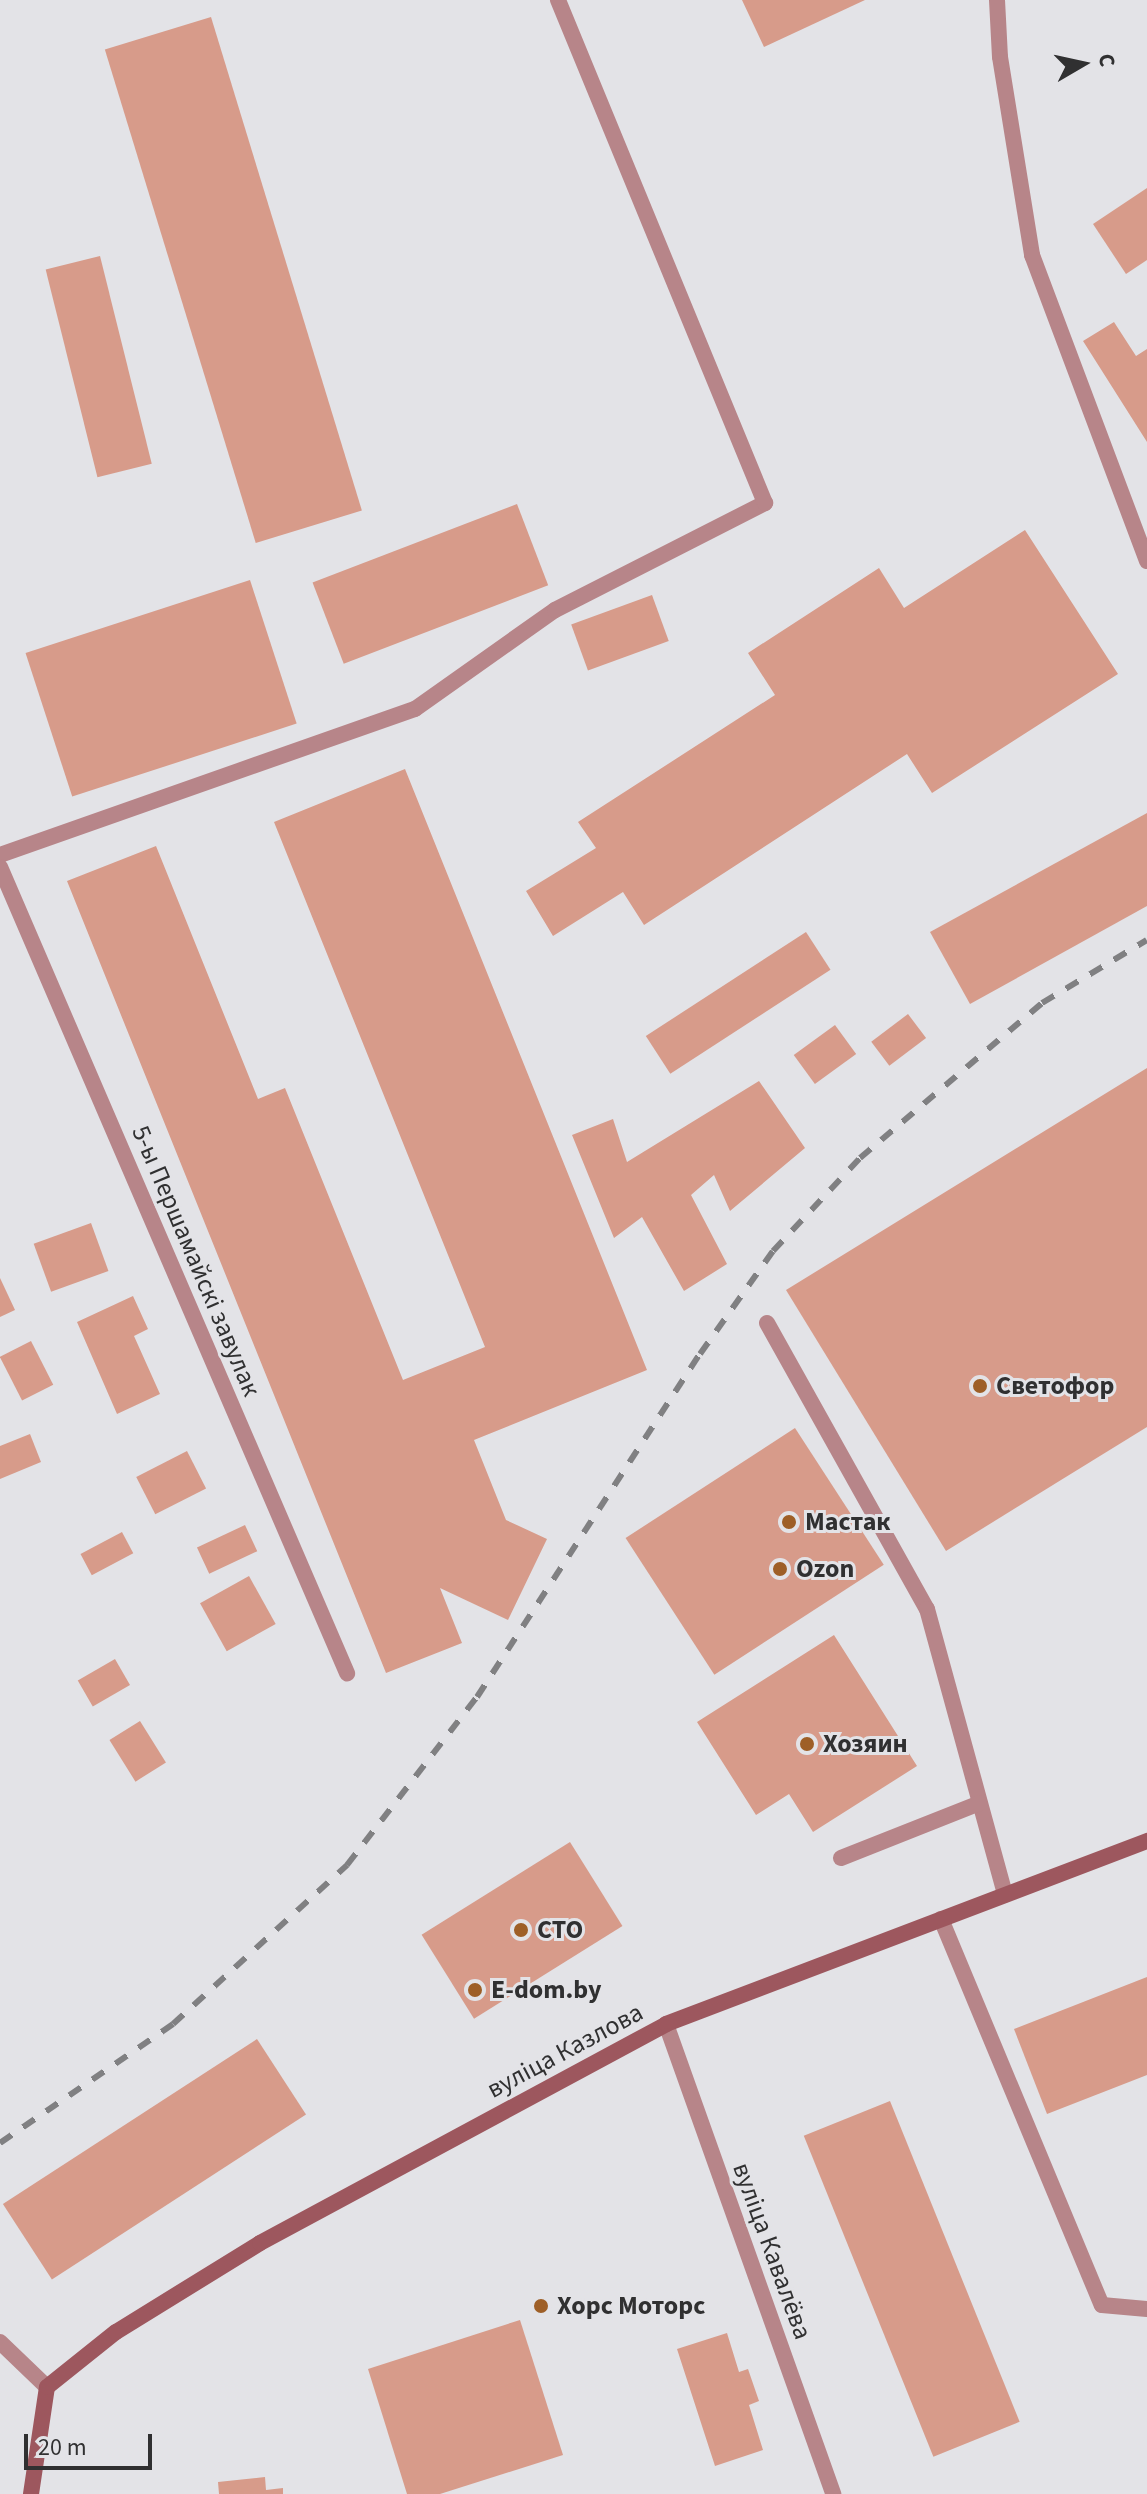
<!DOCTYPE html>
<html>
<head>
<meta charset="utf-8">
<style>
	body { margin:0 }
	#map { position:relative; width:1147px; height:2494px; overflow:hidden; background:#e3e3e7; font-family:"Source Sans 3",sans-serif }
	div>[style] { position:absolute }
	.building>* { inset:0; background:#d79b8a; transform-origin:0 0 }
	.service>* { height:16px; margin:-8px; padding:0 8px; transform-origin:8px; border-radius:8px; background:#b78589 }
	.minor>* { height:16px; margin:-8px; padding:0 8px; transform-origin:8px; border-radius:8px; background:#b78589 }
	.tertiary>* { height:16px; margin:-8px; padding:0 8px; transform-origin:8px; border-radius:8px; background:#b78589 }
	.secondary>* { height:16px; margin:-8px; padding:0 8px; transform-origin:8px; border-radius:8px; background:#9d575e }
	.rail>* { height:6px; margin-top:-3px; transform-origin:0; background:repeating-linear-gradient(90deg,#808082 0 14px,transparent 0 28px) }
	.dots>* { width:22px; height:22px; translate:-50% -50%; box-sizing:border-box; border:4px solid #e3e3e7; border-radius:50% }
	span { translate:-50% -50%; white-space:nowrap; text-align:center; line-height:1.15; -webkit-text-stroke:6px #e3e3e7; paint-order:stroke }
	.street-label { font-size:26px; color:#303031 }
	.poi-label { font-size:26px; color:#303031; font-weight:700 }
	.left { translate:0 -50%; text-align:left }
	.north { position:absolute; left:1043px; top:24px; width:80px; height:80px; -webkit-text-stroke:6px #e3e3e7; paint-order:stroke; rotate:81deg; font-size:22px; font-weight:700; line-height:32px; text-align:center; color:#303031 }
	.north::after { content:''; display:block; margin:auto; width:28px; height:36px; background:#303031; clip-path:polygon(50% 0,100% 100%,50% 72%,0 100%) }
	.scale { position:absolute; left:24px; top:2434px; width:128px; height:36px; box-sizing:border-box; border:4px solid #303031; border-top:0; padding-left:10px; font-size:24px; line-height:28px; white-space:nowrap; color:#303031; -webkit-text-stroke:6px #e3e3e7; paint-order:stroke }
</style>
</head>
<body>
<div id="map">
	<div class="building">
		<div style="clip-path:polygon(742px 0,865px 0,764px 47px)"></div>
		<div style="left:211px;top:17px;width:516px;height:111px;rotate:73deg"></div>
		<div style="clip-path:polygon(1147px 188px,1147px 260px,1126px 274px,1093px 224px)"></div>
		<div style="left:100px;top:256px;width:214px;height:56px;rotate:76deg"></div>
		<div style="clip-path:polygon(1114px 322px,1136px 356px,1147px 349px,1147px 442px,1083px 341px)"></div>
		<div style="left:517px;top:504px;width:87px;height:219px;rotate:69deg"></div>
		<div style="clip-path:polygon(1025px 530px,1118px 674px,932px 793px,907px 754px,644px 925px,623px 892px,553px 936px,526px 891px,596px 848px,578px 822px,775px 695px,748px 653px,879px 568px,904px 608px)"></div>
		<div style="left:250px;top:580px;width:151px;height:236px;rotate:72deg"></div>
		<div style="left:652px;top:595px;width:49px;height:86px;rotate:70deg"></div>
		<div style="clip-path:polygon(405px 769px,647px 1370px,474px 1440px,506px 1520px,547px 1539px,508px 1620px,440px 1588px,462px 1643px,386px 1673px,67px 881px,156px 846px,258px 1099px,285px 1088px,403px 1380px,485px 1347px,274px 822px)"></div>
		<div style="clip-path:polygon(1147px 813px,1147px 906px,970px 1004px,930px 932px)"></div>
		<div style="left:806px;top:932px;width:45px;height:191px;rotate:57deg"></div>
		<div style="left:908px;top:1014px;width:30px;height:46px;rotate:53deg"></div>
		<div style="left:835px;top:1025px;width:36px;height:51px;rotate:54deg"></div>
		<div style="clip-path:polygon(1147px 1068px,1147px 1427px,946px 1551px,786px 1290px)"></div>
		<div style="clip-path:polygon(759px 1081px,805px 1148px,730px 1211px,714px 1175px,691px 1195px,727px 1264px,684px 1291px,642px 1217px,614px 1238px,572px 1135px,613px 1119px,627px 1162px)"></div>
		<div style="left:91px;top:1223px;width:51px;height:61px;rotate:70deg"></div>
		<div style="clip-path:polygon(0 1278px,15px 1310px,0 1317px)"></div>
		<div style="clip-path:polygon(133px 1296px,148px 1329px,134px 1336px,160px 1394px,117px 1414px,77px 1322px)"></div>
		<div style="left:31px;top:1341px;width:49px;height:35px;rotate:63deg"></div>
		<div style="left:795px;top:1428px;width:163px;height:202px;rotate:57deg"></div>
		<div style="clip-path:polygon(30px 1434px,41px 1462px,0 1479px,0 1446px)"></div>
		<div style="left:187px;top:1451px;width:42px;height:57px;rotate:63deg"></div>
		<div style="left:245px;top:1525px;width:29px;height:53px;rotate:65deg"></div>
		<div style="left:122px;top:1532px;width:24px;height:47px;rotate:62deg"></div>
		<div style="left:249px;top:1576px;width:55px;height:56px;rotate:61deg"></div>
		<div style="clip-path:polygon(834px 1635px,917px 1766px,813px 1832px,789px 1794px,756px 1815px,697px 1722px)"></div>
		<div style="left:115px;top:1659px;width:30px;height:43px;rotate:60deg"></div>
		<div style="left:140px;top:1721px;width:49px;height:36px;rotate:58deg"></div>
		<div style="left:570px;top:1842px;width:99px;height:175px;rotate:58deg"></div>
		<div style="clip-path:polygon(1147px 1977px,1147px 2075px,1047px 2114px,1014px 2029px)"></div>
		<div style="left:257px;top:2039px;width:90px;height:303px;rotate:57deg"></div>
		<div style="left:890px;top:2101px;width:346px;height:93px;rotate:68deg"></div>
		<div style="clip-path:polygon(520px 2320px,563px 2455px,440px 2494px,407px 2494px,368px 2369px)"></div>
		<div style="clip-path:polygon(727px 2333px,739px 2372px,748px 2369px,759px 2401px,749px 2405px,763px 2450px,715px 2466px,677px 2349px)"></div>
		<div style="clip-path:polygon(265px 2477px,266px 2490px,283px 2488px,283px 2494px,219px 2494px,218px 2482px)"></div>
	</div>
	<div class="service">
		<div style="left:997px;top:0;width:57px;rotate:87deg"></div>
		<div style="left:1000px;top:57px;width:201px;rotate:80.8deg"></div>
		<div style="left:1032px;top:255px;width:327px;rotate:69.4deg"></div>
		<div style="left:0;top:855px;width:440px;rotate:-19.4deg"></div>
		<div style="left:415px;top:709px;width:171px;rotate:-35.3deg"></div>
		<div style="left:555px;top:610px;width:236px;rotate:-27deg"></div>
		<div style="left:765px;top:503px;width:544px;rotate:-112.37deg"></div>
		<div style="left:767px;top:1323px;width:328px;rotate:60.8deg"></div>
		<div style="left:927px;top:1609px;width:296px;rotate:74.7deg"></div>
		<div style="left:841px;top:1858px;width:149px;rotate:-21.6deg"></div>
		<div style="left:941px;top:1919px;width:418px;rotate:67.4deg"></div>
		<div style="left:1102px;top:2305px;width:45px;rotate:5.1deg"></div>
	</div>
	<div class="minor">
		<div style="left:0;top:867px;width:878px;rotate:66.71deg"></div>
	</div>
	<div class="tertiary">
		<div style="left:666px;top:2024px;width:499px;rotate:70.4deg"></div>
		<div style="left:0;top:2342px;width:65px;rotate:43.8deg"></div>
	</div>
	<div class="secondary">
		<div style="left:31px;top:2494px;width:108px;rotate:-81.5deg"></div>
		<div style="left:47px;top:2387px;width:88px;rotate:-38.6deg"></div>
		<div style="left:116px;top:2332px;width:169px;rotate:-31.7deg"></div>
		<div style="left:260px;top:2243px;width:461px;rotate:-28.3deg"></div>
		<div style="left:666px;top:2024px;width:515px;rotate:-20.83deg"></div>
	</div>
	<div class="rail">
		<div style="left:0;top:2143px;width:210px;rotate:-34.5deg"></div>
		<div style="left:173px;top:2024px;width:236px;rotate:-42.4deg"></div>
		<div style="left:347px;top:1865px;width:212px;rotate:-52.3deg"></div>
		<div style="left:477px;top:1697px;width:409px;rotate:-57deg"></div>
		<div style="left:700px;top:1354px;width:126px;rotate:-54.7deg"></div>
		<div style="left:773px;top:1251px;width:127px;rotate:-46.9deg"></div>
		<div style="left:860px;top:1158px;width:239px;rotate:-40.4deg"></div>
		<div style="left:1042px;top:1003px;width:122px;rotate:-31deg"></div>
	</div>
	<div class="dots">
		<div style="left:980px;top:1386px;background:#9e5f27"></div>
		<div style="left:789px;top:1522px;background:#9e5f27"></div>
		<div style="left:780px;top:1569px;background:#9e5f27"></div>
		<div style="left:807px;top:1744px;background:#9e5f27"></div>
		<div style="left:521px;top:1930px;background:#9e5f27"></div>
		<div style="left:475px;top:1990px;background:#9e5f27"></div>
		<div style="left:541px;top:2306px;background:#9e5f27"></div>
	</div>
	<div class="street-label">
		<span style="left:196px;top:1261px;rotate:67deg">5-ы Першамайскі завулак</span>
		<span style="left:565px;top:2051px;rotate:-28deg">вуліца Казлова</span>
		<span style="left:772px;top:2251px;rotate:70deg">вуліца Кавалёва</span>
	</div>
	<div class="poi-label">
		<span class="left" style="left:996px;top:1386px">Светофор</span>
		<span class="left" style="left:805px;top:1522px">Мастак</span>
		<span class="left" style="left:796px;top:1569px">Ozon</span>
		<span class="left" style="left:823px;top:1744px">Хозяин</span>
		<span class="left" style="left:537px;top:1930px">СТО</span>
		<span class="left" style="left:491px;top:1990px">E-dom.by</span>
		<span class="left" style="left:557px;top:2306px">Хорс Моторс</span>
	</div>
	<div class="north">С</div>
	<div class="scale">20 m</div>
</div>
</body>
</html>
